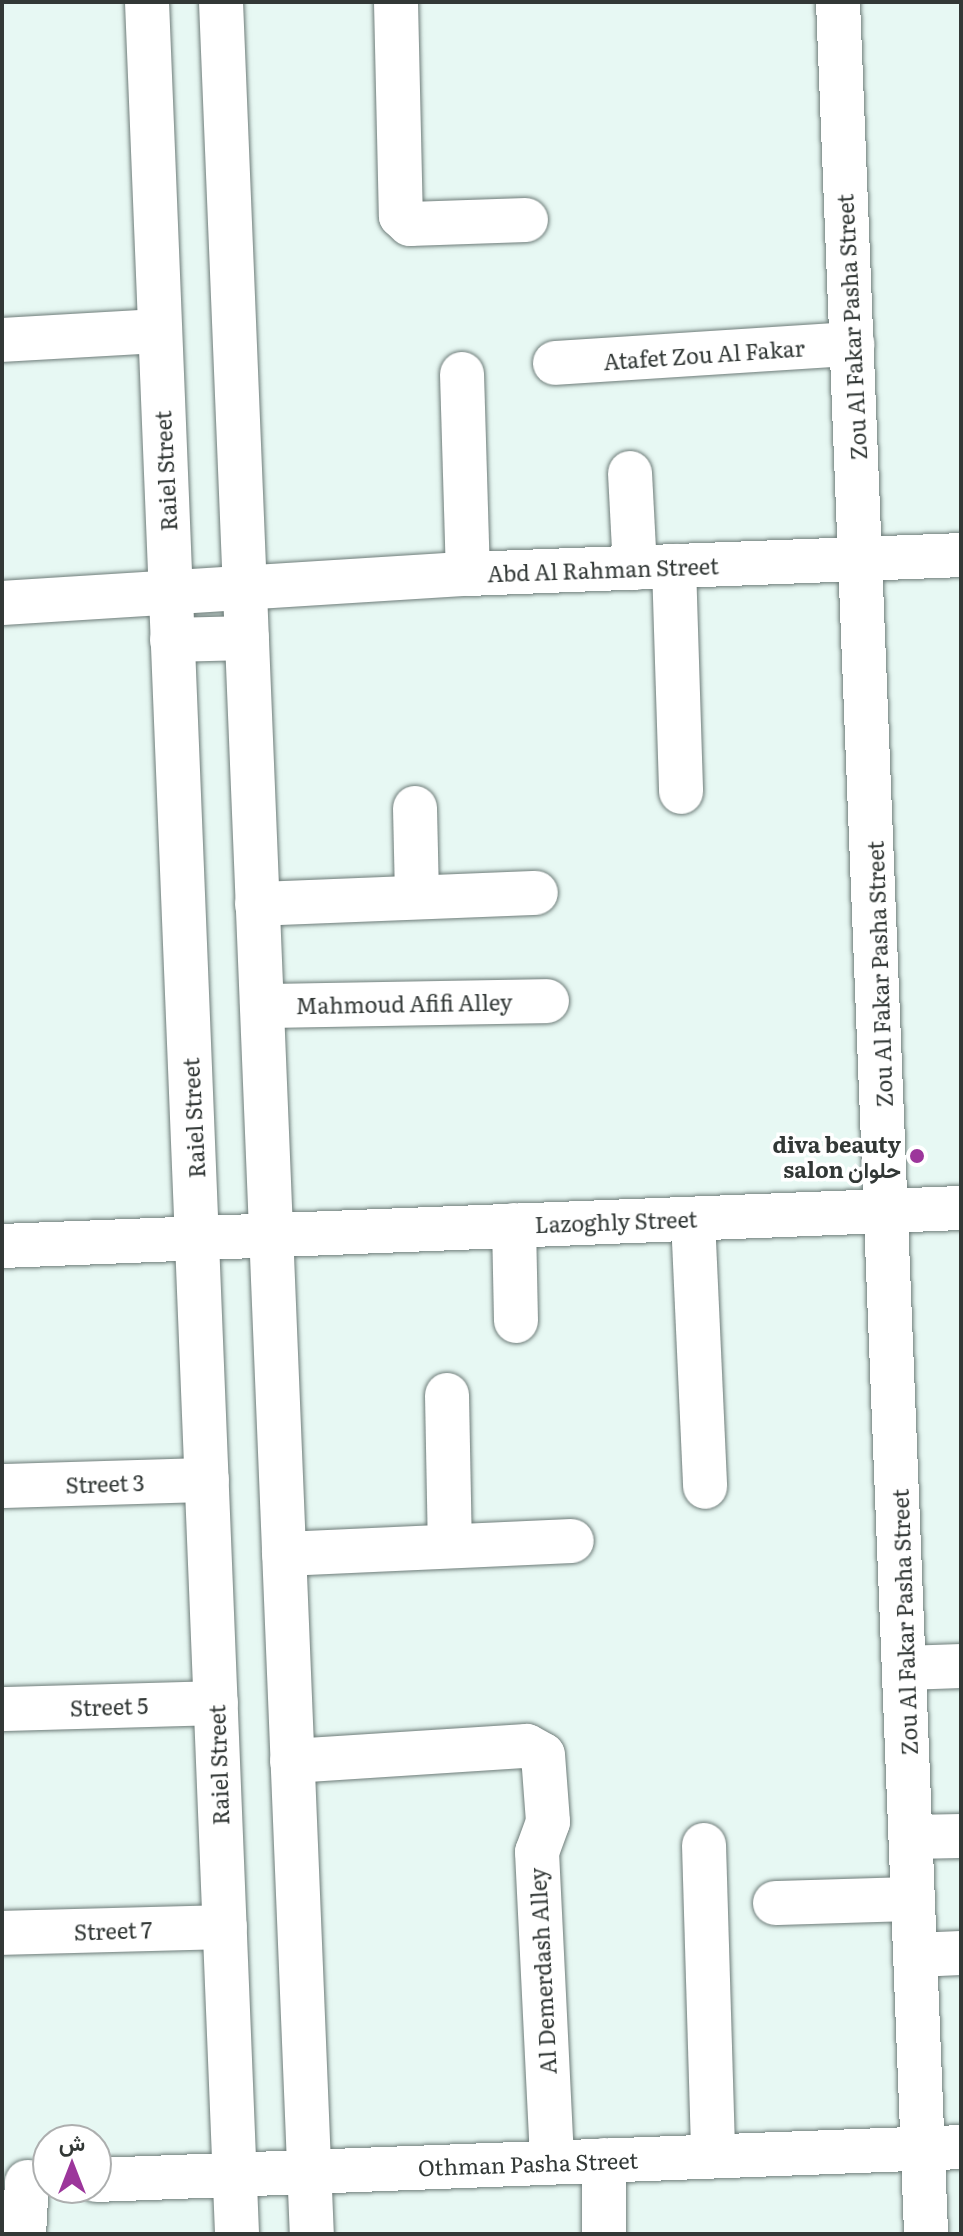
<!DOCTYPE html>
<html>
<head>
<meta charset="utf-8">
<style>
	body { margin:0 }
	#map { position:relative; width:963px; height:2236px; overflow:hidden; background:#e7f8f3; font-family:Literata,Vazirmatn,serif }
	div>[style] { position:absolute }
	.roads { filter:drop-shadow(0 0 2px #6e7c79) drop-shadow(0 0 2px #6e7c79) }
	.minor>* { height:44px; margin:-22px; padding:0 22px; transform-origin:22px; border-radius:22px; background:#fff }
	.dots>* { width:22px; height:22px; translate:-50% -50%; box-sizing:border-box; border:4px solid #fff; border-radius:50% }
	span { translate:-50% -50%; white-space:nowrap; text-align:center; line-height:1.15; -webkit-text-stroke:7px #fff; paint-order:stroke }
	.street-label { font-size:22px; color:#323836 }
	.poi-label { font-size:22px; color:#323836; font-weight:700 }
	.right { translate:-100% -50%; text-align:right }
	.frame { position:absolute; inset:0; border:4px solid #323836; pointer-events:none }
	.north { position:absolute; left:32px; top:2124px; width:80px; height:80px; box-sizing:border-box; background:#fff; border:2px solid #adafaf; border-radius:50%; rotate:0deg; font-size:22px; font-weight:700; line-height:32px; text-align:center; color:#323836 }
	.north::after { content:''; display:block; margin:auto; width:28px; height:36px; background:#9c369b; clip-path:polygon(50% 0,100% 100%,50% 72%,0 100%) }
</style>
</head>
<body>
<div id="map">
	<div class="roads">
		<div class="minor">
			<div style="left:147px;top:2px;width:2234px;rotate:87.69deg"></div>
			<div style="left:221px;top:2px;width:2234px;rotate:87.67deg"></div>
			<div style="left:396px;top:2px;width:214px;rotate:88.7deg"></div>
			<div style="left:401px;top:216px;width:12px;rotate:42deg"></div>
			<div style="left:410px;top:224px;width:116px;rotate:-2deg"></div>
			<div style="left:838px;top:2px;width:2234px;rotate:87.74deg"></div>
			<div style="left:2px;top:340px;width:156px;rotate:-3.3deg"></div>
			<div style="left:555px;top:363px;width:298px;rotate:-3.7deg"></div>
			<div style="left:462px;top:374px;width:200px;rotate:88.3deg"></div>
			<div style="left:630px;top:473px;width:95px;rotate:87deg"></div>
			<div style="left:674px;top:566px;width:226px;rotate:88.2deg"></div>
			<div style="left:2px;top:603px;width:467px;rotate:-3.6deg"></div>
			<div style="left:468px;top:574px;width:493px;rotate:-2.2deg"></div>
			<div style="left:172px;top:640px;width:75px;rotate:-1.5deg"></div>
			<div style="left:415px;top:808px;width:89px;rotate:88.7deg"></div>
			<div style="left:257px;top:904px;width:279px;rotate:-2.3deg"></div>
			<div style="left:262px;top:1006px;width:285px;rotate:-1deg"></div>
			<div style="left:693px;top:1219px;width:268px;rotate:87.4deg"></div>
			<div style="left:514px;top:1225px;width:96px;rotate:88.8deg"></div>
			<div style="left:2px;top:1246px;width:960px;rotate:-2.27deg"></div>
			<div style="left:447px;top:1395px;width:151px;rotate:88.9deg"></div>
			<div style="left:2px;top:1486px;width:205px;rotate:-1.7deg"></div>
			<div style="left:284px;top:1554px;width:288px;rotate:-2.6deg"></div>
			<div style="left:905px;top:1668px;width:56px;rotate:-2deg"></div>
			<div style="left:2px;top:1709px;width:214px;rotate:-1.6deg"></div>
			<div style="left:292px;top:1761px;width:235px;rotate:-3.7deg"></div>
			<div style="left:527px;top:1746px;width:18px;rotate:29deg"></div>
			<div style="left:543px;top:1755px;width:67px;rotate:85.7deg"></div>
			<div style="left:548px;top:1822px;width:32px;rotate:110deg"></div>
			<div style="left:537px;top:1852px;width:310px;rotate:87.2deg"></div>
			<div style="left:911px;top:1837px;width:50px;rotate:-1.1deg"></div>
			<div style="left:704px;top:1845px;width:310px;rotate:88.3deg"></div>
			<div style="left:775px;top:1903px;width:138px;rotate:-1.7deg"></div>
			<div style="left:2px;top:1933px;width:223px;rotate:-1.5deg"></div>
			<div style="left:915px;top:1955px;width:46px;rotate:-2.5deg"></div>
			<div style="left:604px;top:2160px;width:74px;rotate:90deg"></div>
			<div style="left:96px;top:2180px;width:866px;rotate:-2.18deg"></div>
			<div style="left:24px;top:2234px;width:52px;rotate:-86.7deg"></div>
		</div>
	</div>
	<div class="dots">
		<div style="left:917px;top:1156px;background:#9c369b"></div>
	</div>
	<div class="street-label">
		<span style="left:851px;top:327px;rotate:-93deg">Zou Al Fakar Pasha Street</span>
		<span style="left:704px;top:354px;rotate:-4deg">Atafet Zou Al Fakar</span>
		<span style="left:165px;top:471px;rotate:-93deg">Raiel Street</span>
		<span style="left:603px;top:569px;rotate:-2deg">Abd Al Rahman Street</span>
		<span style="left:879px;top:974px;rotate:-92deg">Zou Al Fakar Pasha Street</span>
		<span style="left:404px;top:1003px;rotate:-1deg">Mahmoud Afifi Alley</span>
		<span style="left:193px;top:1118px;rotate:-93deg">Raiel Street</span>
		<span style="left:616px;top:1221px;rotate:-2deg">Lazoghly Street</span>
		<span style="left:105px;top:1483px;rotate:-2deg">Street 3</span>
		<span style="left:904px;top:1622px;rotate:-92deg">Zou Al Fakar Pasha Street</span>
		<span style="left:109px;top:1706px;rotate:-2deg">Street 5</span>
		<span style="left:218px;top:1765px;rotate:-92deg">Raiel Street</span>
		<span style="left:113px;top:1930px;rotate:-2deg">Street 7</span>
		<span style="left:542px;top:1971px;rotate:-93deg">Al Demerdash Alley</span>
		<span style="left:528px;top:2163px;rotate:-2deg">Othman Pasha Street</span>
	</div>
	<div class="poi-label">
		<span class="right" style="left:901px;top:1156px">diva beauty<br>salon حلوان</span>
	</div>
	<div class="frame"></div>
	<div class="north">ش</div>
</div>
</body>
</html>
